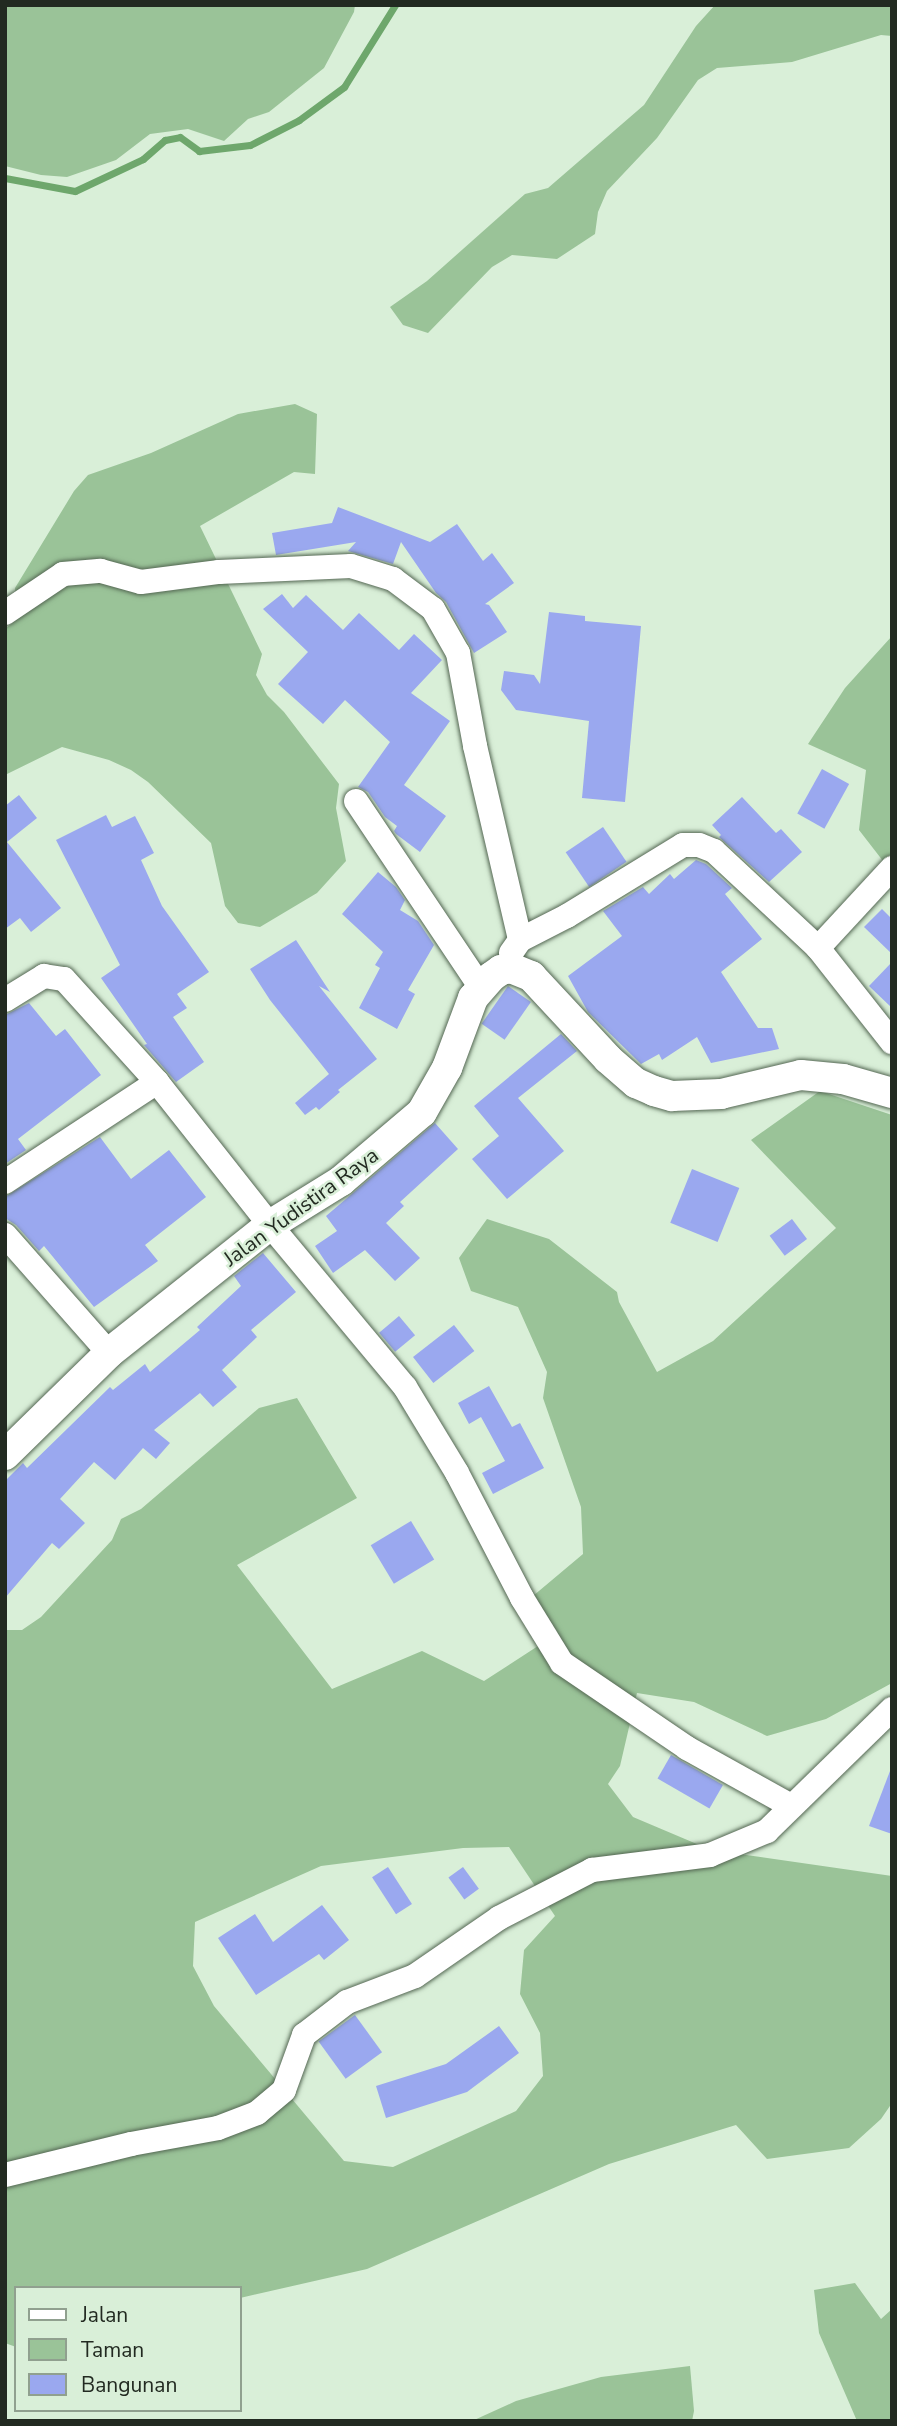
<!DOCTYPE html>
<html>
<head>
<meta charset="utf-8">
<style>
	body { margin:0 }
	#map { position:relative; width:897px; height:2426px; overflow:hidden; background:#d9efd8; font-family:"Nunito Sans",sans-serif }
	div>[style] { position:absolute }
	.green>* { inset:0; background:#9ac398 }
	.stream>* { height:7px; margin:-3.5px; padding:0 3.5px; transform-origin:3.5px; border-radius:3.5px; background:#6ea76c }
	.building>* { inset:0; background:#9aa8ef; transform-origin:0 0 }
	.roads { filter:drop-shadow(0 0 2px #546753) drop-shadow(0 0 2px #546753) }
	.minor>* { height:24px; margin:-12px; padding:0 12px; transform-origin:12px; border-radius:12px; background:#fff }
	.tertiary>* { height:30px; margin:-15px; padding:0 15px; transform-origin:15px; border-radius:15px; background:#fff }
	span { translate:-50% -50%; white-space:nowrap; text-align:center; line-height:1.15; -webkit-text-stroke:5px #d9efd8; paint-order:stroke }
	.street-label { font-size:21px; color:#222a21 }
	.frame { position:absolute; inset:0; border:7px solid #222a21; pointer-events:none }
	.legend { position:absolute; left:14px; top:2286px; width:228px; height:126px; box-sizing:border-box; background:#d9efd8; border:2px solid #90a08f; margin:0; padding:9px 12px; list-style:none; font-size:21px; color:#222a21 }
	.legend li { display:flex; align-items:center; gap:14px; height:35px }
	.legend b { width:35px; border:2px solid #90a08f }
</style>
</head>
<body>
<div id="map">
	<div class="green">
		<div style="clip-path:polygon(5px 5px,355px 5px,354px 12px,324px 68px,269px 112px,248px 119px,224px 141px,188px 129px,150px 134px,116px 160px,67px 177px,41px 175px,5px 166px)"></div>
		<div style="clip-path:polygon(715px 5px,892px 5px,892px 36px,881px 35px,792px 62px,717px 68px,698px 80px,657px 138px,607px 191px,598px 212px,595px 234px,557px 259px,512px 255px,492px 267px,428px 333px,403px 325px,390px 307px,427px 281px,525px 194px,548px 188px,644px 105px,696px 26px)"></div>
		<div style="clip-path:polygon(295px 404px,317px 414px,315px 474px,294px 472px,200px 526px,262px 654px,256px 675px,267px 695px,284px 712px,339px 784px,336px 808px,346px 861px,317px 893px,260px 927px,238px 923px,225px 906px,211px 843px,148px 782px,131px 770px,109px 760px,62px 747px,5px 775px,5px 629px,17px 619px,15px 588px,74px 491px,88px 475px,151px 453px,238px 414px)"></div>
		<div style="clip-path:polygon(892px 636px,892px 853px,883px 861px,859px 830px,866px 770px,808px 744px,845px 688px)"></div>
		<div style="clip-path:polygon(evenodd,820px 1091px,892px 1115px,892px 1683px,826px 1719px,767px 1736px,694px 1702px,637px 1693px,620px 1766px,608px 1784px,633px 1817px,711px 1850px,892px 1876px,892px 2103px,881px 2119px,849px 2148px,767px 2159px,736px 2125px,609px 2164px,367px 2269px,240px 2298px,240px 2288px,16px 2288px,16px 2347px,5px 2343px,5px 1630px,22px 1630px,41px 1617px,112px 1540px,121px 1519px,141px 1509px,259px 1408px,297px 1398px,357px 1498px,237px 1565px,332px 1689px,422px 1651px,484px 1681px,558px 1633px,533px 1596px,583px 1554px,581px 1507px,543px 1398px,547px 1372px,518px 1307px,471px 1291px,459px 1258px,487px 1219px,549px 1239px,617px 1292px,619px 1302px,657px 1372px,713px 1341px,836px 1228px,751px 1140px,820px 1091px,509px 1847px,555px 1916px,524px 1950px,520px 1994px,540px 2033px,543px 2076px,516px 2111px,393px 2167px,344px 2161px,214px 2006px,193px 1966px,195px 1922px,321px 1866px,463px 1848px,509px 1847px)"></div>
		<div style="clip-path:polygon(855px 2283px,881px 2319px,892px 2309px,892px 2421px,857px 2421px,819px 2333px,814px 2290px)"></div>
		<div style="clip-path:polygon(690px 2366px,694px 2411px,692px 2421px,472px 2421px,516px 2401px,601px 2377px)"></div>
	</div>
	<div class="stream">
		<div style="left:5px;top:178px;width:71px;rotate:10.5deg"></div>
		<div style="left:75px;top:191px;width:75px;rotate:-25.2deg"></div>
		<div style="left:143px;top:159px;width:29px;rotate:-41deg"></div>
		<div style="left:165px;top:140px;width:15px;rotate:-11deg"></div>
		<div style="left:180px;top:137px;width:24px;rotate:36deg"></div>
		<div style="left:199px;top:151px;width:51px;rotate:-6.7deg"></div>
		<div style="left:250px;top:145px;width:55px;rotate:-27deg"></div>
		<div style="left:299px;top:120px;width:56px;rotate:-36.3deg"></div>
		<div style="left:344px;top:87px;width:97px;rotate:-58.1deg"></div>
	</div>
	<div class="building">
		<div style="clip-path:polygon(338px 507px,430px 542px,457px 524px,483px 561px,492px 553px,514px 583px,485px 604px,489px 605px,507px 632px,474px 653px,446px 602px,436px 593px,401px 542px,393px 564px,348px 551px,356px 542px,276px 555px,272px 533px,332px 523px)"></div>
		<div style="clip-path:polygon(282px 594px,293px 608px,306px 595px,343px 630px,359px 613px,399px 650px,414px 634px,442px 660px,411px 693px,450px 721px,404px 785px,446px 816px,420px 852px,396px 834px,394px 831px,397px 826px,385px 817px,368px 792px,358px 787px,390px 742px,345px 700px,323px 724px,278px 684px,308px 652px,263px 609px)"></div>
		<div style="clip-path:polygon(549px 612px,585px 616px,585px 621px,641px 626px,625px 802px,582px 798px,589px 721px,516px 710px,501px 690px,504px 671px,534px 675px,540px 684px)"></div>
		<div style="left:822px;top:769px;width:31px;height:51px;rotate:29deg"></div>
		<div style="clip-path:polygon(19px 795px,37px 818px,7px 842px,61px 908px,31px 932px,20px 918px,5px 929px,5px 806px)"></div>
		<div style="clip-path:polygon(742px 797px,776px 833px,781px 829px,802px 852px,769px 882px,719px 837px,721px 835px,712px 825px)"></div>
		<div style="clip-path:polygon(106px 815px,112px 827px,135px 816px,154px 853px,141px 860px,162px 906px,209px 972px,177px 994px,187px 1008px,173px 1017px,204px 1062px,176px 1082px,144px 1045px,147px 1044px,101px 978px,120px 965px,56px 840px)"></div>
		<div style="left:603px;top:827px;width:42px;height:45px;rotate:56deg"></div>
		<div style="clip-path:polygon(696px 860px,706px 864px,732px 888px,725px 894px,762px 939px,721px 972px,758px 1028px,772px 1028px,779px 1049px,711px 1063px,697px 1037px,662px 1060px,659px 1054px,641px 1064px,588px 1012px,568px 976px,622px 936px,603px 911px,643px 887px,649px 894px,670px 874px,674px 879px)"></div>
		<div style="clip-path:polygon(378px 872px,396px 887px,405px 900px,400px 910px,418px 921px,434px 945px,408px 990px,415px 994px,397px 1029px,359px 1008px,380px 968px,375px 965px,383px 952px,342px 914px)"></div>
		<div style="clip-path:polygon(882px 909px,892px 919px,892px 954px,864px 927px)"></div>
		<div style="clip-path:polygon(296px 940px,330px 992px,319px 986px,377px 1059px,338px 1090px,340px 1092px,319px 1110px,316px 1107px,305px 1115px,295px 1103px,329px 1074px,270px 1000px,250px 969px)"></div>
		<div style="clip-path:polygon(892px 962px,892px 1008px,869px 986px)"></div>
		<div style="left:508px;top:986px;width:28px;height:46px;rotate:35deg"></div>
		<div style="clip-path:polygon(29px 1003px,56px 1036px,65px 1029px,101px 1075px,18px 1139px,26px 1150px,5px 1164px,5px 1015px)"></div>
		<div style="clip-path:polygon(561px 1034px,577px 1051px,518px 1098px,564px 1151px,507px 1199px,472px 1159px,499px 1136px,474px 1106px)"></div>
		<div style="clip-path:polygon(435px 1123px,458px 1149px,400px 1202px,404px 1206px,386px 1223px,420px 1258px,395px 1281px,365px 1250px,333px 1273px,315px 1246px,337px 1231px,326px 1216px)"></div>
		<div style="clip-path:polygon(100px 1137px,131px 1179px,169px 1150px,206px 1197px,145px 1245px,158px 1261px,94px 1307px,44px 1246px,39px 1251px,16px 1225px,5px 1218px,5px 1197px)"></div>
		<div style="left:692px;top:1169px;width:51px;height:58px;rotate:22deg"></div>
		<div style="left:792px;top:1219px;width:25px;height:28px;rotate:53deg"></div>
		<div style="clip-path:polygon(263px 1253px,296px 1292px,251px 1330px,257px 1337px,222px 1370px,237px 1387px,213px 1407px,200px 1393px,154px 1430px,170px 1443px,156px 1459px,143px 1448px,115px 1480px,94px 1462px,60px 1499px,85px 1523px,59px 1549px,52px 1543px,5px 1598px,5px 1481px,23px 1463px,27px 1468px,110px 1387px,113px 1390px,145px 1364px,150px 1372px,200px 1330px,197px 1327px,241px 1286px,234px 1276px)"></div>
		<div style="left:399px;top:1316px;width:25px;height:26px;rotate:50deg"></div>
		<div style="left:454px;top:1325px;width:33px;height:52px;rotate:52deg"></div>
		<div style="clip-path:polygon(489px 1386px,512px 1427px,520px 1423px,544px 1468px,493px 1494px,482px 1473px,505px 1461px,481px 1417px,469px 1424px,458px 1403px)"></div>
		<div style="left:411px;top:1521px;width:45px;height:47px;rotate:59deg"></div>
		<div style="left:671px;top:1755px;width:60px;height:27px;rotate:30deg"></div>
		<div style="clip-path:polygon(890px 1771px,892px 1771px,892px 1834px,869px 1826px)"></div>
		<div style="left:388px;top:1867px;width:44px;height:19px;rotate:57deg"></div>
		<div style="left:463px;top:1867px;width:27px;height:18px;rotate:54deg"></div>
		<div style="clip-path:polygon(322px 1905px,349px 1940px,324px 1960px,319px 1954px,256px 1995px,218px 1938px,255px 1914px,273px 1942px)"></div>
		<div style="left:355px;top:2015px;width:46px;height:45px;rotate:54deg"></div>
		<div style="clip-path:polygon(499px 2026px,519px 2053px,467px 2092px,386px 2118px,376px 2086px,446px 2064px)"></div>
	</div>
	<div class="roads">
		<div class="minor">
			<div style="left:5px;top:613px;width:70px;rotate:-33.9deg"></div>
			<div style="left:63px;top:574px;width:38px;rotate:-5deg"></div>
			<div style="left:101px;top:571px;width:41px;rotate:15.4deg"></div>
			<div style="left:141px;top:582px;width:79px;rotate:-7.3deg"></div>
			<div style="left:219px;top:572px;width:132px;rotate:-2.6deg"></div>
			<div style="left:351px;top:566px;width:44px;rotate:17.2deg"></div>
			<div style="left:393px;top:579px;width:50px;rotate:36.9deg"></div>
			<div style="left:433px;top:609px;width:51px;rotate:60.4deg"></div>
			<div style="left:458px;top:653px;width:95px;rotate:79.6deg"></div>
			<div style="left:475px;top:746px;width:199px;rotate:76.9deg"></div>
			<div style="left:356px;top:801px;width:225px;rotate:56.2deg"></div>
			<div style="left:818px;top:948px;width:109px;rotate:-47.2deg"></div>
			<div style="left:511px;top:953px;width:16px;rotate:-55deg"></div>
			<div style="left:520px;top:940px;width:53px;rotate:-27.1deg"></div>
			<div style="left:567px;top:916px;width:136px;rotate:-31.5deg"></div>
			<div style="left:683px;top:845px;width:16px"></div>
			<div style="left:699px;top:845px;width:16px;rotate:22deg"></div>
			<div style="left:714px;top:851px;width:142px;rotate:43deg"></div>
			<div style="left:818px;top:948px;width:120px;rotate:51.8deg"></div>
			<div style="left:5px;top:1000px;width:46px;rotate:-31.6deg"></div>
			<div style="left:44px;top:976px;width:20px;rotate:9deg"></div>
			<div style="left:64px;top:979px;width:139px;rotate:47.9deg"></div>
			<div style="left:157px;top:1082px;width:182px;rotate:51.7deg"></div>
			<div style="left:270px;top:1225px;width:211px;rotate:50.2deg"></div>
			<div style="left:405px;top:1387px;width:100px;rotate:58.8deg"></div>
			<div style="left:457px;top:1473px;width:141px;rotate:62.5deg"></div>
			<div style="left:522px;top:1598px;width:76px;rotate:58.4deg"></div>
			<div style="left:562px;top:1663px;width:151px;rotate:34.2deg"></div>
			<div style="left:687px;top:1748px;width:119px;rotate:29.1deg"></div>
			<div style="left:5px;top:1182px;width:182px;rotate:-33.3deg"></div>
			<div style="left:5px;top:1235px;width:157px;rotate:48.6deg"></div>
			<div style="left:5px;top:2175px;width:130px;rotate:-13.8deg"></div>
			<div style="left:131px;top:2144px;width:88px;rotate:-10.4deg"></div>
			<div style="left:218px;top:2128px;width:42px;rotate:-21deg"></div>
			<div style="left:257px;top:2113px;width:35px;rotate:-40deg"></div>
			<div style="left:284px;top:2090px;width:59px;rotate:-70deg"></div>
			<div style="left:304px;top:2035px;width:54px;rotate:-37.5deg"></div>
			<div style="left:347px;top:2002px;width:73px;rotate:-20.9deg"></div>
			<div style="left:415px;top:1976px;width:102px;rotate:-34.6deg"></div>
			<div style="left:499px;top:1918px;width:105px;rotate:-27.3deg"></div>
			<div style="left:592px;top:1870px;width:119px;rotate:-7.2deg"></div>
			<div style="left:710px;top:1855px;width:62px;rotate:-22.8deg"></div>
			<div style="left:767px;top:1831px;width:175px;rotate:-44.3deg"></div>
		</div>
		<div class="tertiary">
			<div style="left:5px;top:1455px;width:146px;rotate:-44.4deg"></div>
			<div style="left:109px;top:1353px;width:206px;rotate:-38.5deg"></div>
			<div style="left:270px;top:1225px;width:84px;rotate:-31.8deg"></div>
			<div style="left:341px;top:1181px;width:106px;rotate:-40.4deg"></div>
			<div style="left:422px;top:1112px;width:51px;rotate:-60.4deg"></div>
			<div style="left:447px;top:1068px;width:75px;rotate:-69.6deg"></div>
			<div style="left:473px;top:998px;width:28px;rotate:-49deg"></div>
			<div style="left:491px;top:977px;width:12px;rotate:-35deg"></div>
			<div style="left:501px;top:970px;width:10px;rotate:-11deg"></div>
			<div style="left:511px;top:968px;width:22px;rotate:22deg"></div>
			<div style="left:531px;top:976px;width:113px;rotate:47.1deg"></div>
			<div style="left:608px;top:1059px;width:37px;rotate:41deg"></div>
			<div style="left:636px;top:1083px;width:20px;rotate:24deg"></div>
			<div style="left:654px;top:1091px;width:19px;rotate:16deg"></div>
			<div style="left:672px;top:1096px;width:49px;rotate:-2.3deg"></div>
			<div style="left:721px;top:1094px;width:82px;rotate:-13.4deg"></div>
			<div style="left:801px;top:1075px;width:42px;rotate:5.4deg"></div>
			<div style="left:843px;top:1079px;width:51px;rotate:15.9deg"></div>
		</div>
	</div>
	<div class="street-label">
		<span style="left:301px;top:1207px;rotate:-36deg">Jalan Yudistira Raya</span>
	</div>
	<div class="frame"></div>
	<ul class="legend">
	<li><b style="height:9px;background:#fff"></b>Jalan</li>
	<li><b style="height:19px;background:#9ac398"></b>Taman</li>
	<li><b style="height:19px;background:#9aa8ef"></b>Bangunan</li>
	</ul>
</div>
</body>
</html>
